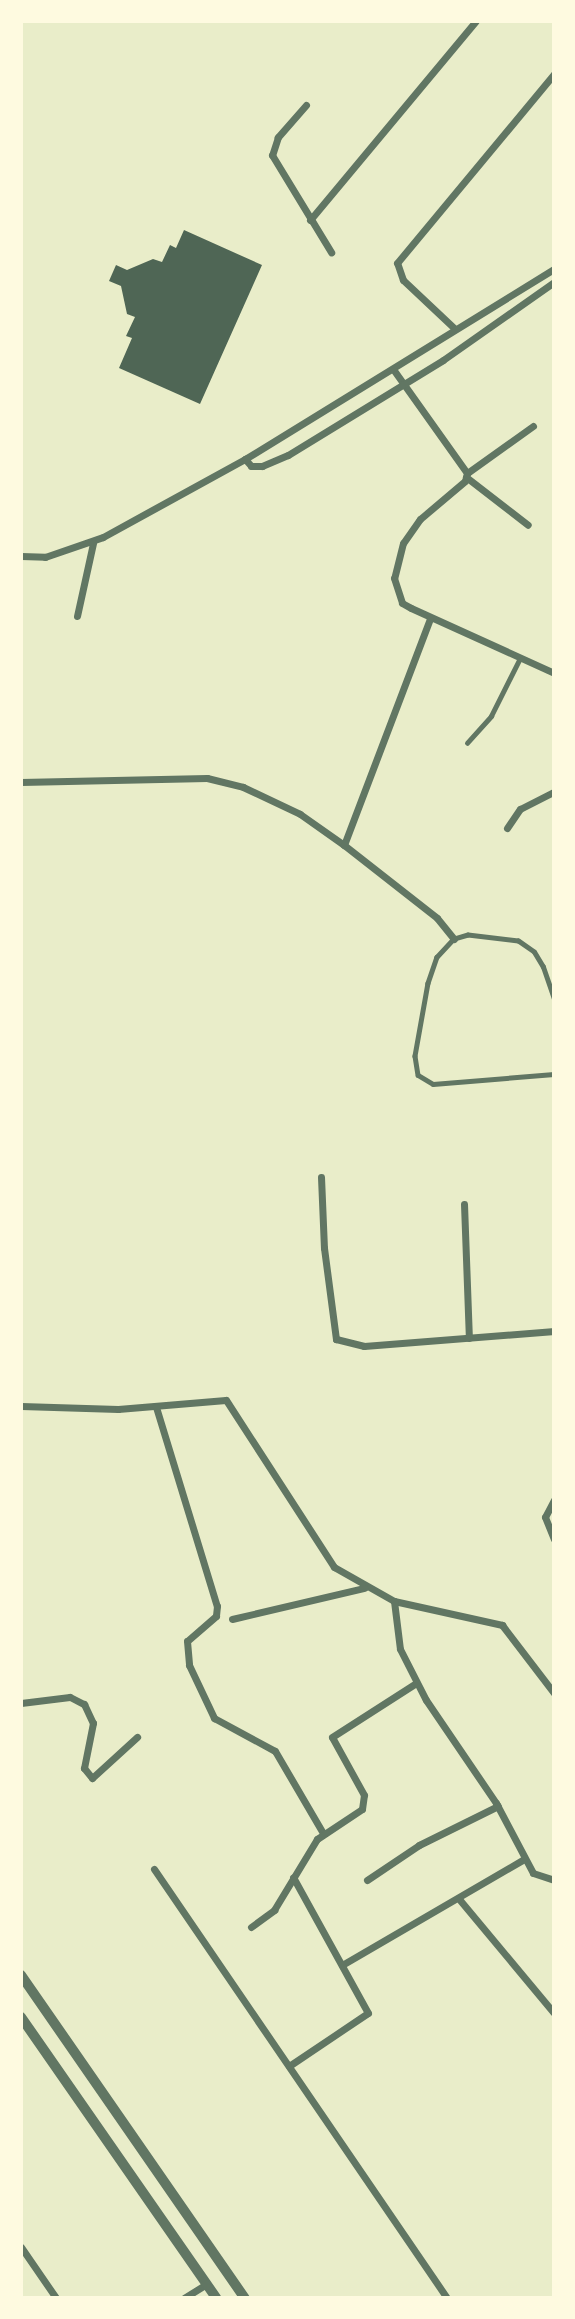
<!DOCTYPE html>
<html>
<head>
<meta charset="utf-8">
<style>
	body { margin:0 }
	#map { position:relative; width:575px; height:2319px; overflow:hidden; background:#e9edc9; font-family:"Sofia Sans Condensed",sans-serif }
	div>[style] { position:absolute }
	.building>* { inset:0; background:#4f6655 }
	.service>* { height:4.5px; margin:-2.25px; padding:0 2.25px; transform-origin:2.25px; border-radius:2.25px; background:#617663 }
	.minor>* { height:7px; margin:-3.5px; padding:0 3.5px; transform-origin:3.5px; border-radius:3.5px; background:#617663 }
	.tertiary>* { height:10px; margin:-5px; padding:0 5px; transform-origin:5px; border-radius:5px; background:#617663 }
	span { translate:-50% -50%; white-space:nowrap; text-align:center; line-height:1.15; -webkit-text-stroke:5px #fefae0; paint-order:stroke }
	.frame { position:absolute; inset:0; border:23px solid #fefae0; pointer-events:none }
</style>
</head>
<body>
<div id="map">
	<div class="building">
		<div style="clip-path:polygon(184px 230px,262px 265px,200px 404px,119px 368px,132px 338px,126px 336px,135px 317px,127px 314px,121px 286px,109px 281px,116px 265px,127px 270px,153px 259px,162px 262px,170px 245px,176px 248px)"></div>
	</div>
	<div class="service">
		<div style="left:467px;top:743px;width:36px;rotate:-48deg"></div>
		<div style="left:491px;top:716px;width:65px;rotate:-63.4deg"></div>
		<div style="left:554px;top:999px;width:34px;rotate:-109deg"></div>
		<div style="left:543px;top:967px;width:17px;rotate:-121deg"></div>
		<div style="left:534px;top:952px;width:19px;rotate:-145deg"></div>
		<div style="left:518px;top:941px;width:50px;rotate:-173.2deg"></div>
		<div style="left:468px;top:935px;width:15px;rotate:164deg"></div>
		<div style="left:454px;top:939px;width:25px;rotate:133deg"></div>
		<div style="left:437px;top:957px;width:28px;rotate:109deg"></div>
		<div style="left:428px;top:983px;width:74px;rotate:100.1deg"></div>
		<div style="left:415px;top:1056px;width:19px;rotate:81deg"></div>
		<div style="left:418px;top:1075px;width:17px;rotate:31deg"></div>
		<div style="left:433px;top:1084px;width:121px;rotate:-4.7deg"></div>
	</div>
	<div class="minor">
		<div style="left:306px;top:105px;width:43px;rotate:131.2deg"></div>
		<div style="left:278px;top:137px;width:19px;rotate:108deg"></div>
		<div style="left:272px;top:155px;width:114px;rotate:58.7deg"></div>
		<div style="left:310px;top:220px;width:259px;rotate:-50.2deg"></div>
		<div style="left:454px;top:328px;width:70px;rotate:-136.7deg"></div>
		<div style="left:403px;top:280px;width:18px;rotate:-109deg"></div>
		<div style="left:397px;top:263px;width:246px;rotate:-50.3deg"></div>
		<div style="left:393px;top:369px;width:128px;rotate:54.6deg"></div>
		<div style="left:533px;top:426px;width:81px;rotate:144.5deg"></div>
		<div style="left:467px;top:473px;width:8px;rotate:104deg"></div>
		<div style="left:465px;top:481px;width:59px;rotate:139.8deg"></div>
		<div style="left:420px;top:519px;width:29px;rotate:125deg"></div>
		<div style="left:403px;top:543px;width:36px;rotate:104deg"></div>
		<div style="left:394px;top:578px;width:26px;rotate:72deg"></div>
		<div style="left:402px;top:603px;width:10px;rotate:29deg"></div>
		<div style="left:411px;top:608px;width:157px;rotate:24.4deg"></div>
		<div style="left:245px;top:459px;width:9px;rotate:49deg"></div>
		<div style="left:251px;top:466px;width:11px"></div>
		<div style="left:262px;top:466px;width:28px;rotate:-23deg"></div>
		<div style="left:288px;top:455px;width:182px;rotate:-31.5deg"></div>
		<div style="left:443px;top:360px;width:136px;rotate:-35.1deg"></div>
		<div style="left:466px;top:477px;width:78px;rotate:37.7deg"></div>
		<div style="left:21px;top:556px;width:24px;rotate:2deg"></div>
		<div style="left:45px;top:557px;width:61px;rotate:-19deg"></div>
		<div style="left:103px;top:537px;width:162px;rotate:-28.8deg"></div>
		<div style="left:245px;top:459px;width:363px;rotate:-31.6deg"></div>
		<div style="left:77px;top:616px;width:75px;rotate:-77.6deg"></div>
		<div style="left:21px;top:782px;width:186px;rotate:-1.2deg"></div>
		<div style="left:207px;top:778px;width:37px;rotate:14deg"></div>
		<div style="left:243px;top:787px;width:63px;rotate:25.3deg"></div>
		<div style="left:300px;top:814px;width:54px;rotate:35.2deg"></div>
		<div style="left:344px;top:845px;width:118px;rotate:38.1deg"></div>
		<div style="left:437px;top:918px;width:27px;rotate:51deg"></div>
		<div style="left:507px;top:828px;width:23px;rotate:-56deg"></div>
		<div style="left:520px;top:809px;width:38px;rotate:-27deg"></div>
		<div style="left:344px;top:845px;width:242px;rotate:-69.2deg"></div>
		<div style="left:321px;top:1177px;width:71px;rotate:87.6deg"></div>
		<div style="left:324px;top:1248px;width:92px;rotate:82.5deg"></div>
		<div style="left:336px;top:1339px;width:29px;rotate:14deg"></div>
		<div style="left:364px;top:1346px;width:191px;rotate:-4.5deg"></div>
		<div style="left:464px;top:1204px;width:134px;rotate:87.9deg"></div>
		<div style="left:21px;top:1406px;width:97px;rotate:1.8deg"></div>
		<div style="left:118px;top:1409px;width:108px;rotate:-4.8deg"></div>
		<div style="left:226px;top:1400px;width:199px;rotate:57.1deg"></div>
		<div style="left:334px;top:1567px;width:69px;rotate:29.5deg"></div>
		<div style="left:394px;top:1601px;width:111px;rotate:12.5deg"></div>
		<div style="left:502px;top:1625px;width:86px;rotate:52.6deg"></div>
		<div style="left:156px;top:1407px;width:208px;rotate:73deg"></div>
		<div style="left:217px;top:1606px;width:10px;rotate:96deg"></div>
		<div style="left:216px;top:1616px;width:38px;rotate:139deg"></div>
		<div style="left:187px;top:1641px;width:24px;rotate:85deg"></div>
		<div style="left:189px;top:1665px;width:59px;rotate:64.7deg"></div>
		<div style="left:214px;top:1718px;width:69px;rotate:28.4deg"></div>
		<div style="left:275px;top:1751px;width:95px;rotate:59.7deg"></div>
		<div style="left:554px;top:1500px;width:19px;rotate:118deg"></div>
		<div style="left:545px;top:1517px;width:24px;rotate:68deg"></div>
		<div style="left:394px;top:1601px;width:48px;rotate:82.9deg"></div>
		<div style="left:400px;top:1649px;width:57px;rotate:63deg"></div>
		<div style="left:426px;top:1700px;width:125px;rotate:55.8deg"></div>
		<div style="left:496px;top:1803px;width:79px;rotate:62.1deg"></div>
		<div style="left:533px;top:1873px;width:22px;rotate:18deg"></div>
		<div style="left:232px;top:1619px;width:136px;rotate:-13.2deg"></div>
		<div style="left:21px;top:1703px;width:49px;rotate:-7deg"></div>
		<div style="left:70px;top:1697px;width:16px;rotate:27deg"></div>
		<div style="left:84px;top:1704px;width:21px;rotate:65deg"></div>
		<div style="left:93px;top:1723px;width:46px;rotate:101.3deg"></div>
		<div style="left:84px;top:1768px;width:13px;rotate:51deg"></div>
		<div style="left:92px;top:1778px;width:61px;rotate:-42.3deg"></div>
		<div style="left:154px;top:1869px;width:520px;rotate:55.67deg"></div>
		<div style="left:367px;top:1880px;width:63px;rotate:-33.9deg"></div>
		<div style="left:419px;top:1845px;width:88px;rotate:-26.3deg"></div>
		<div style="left:459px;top:1899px;width:148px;rotate:50.2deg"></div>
		<div style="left:251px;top:1927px;width:29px;rotate:-36deg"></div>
		<div style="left:274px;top:1910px;width:83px;rotate:-58.8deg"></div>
		<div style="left:317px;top:1839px;width:54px;rotate:-33.7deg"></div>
		<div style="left:362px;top:1809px;width:14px;rotate:-82deg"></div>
		<div style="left:364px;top:1795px;width:66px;rotate:-118.9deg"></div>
		<div style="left:332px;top:1737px;width:100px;rotate:-32.7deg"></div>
		<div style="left:342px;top:1965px;width:211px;rotate:-30.2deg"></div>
		<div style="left:289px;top:2066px;width:95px;rotate:-33.9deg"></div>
		<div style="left:368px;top:2013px;width:155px;rotate:-118.9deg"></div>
		<div style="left:21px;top:2247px;width:62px;rotate:55.5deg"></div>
		<div style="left:184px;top:2298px;width:26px;rotate:-32deg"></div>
	</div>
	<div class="tertiary">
		<div style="left:21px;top:1975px;width:393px;rotate:55.3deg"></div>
		<div style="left:21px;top:2017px;width:342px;rotate:55.2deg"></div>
	</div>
	<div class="frame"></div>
</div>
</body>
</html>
